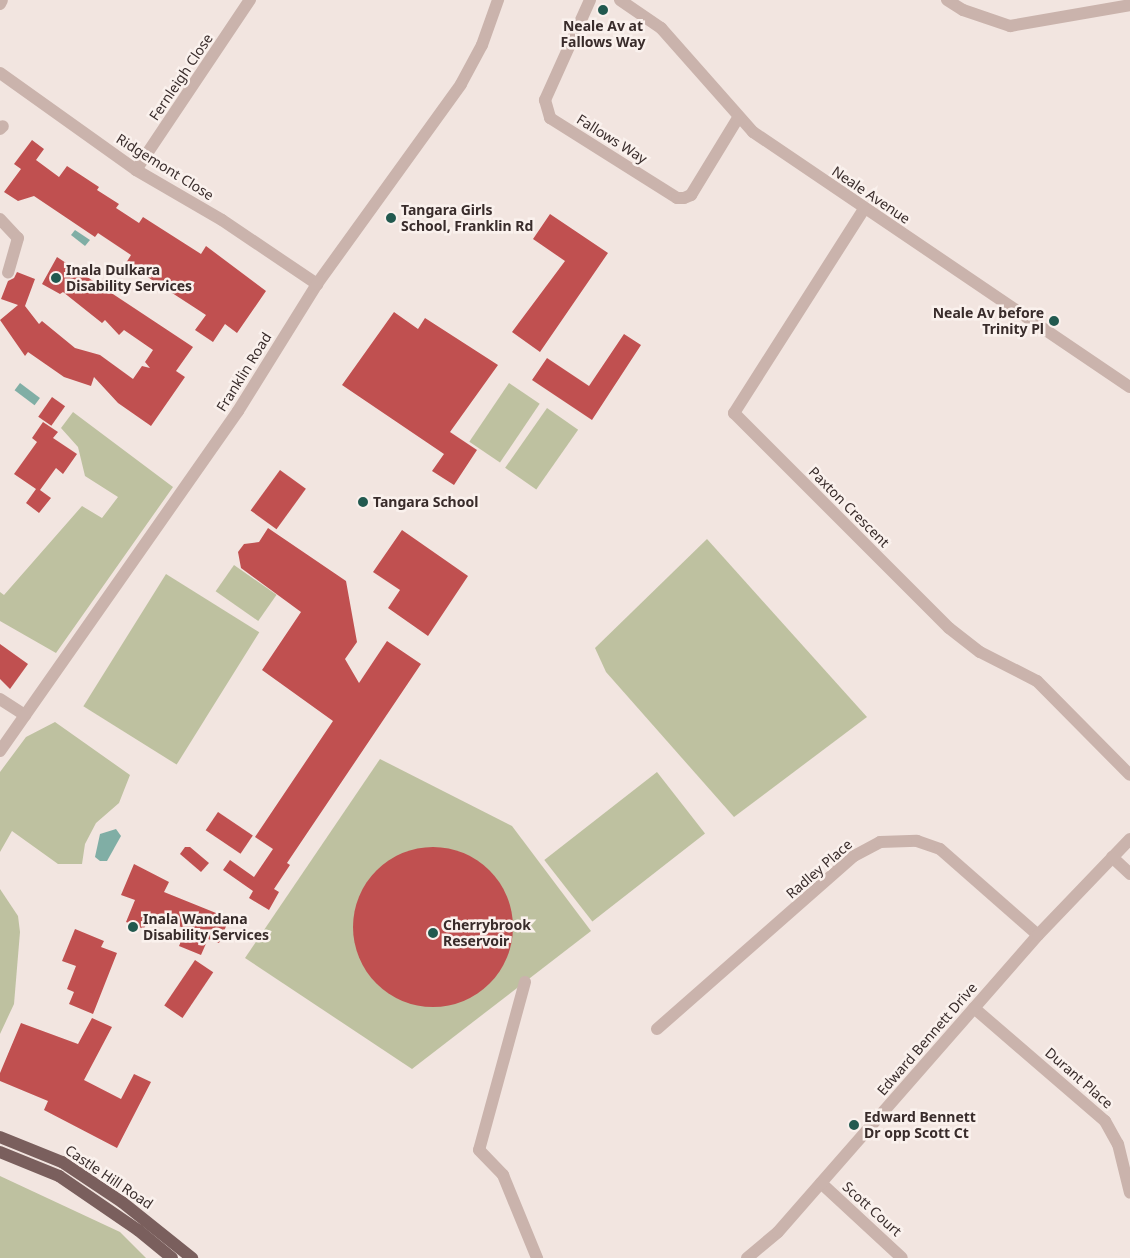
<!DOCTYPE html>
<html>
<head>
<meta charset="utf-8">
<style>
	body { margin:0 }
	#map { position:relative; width:1130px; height:1258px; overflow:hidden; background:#f2e5e0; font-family:"Noto Sans",sans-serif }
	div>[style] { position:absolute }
	.green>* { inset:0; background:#bec1a0; transform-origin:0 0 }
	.water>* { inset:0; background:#80aea5; transform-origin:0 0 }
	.building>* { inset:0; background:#c05050; transform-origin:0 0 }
	.round { border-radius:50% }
	.minor>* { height:12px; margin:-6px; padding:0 6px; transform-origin:6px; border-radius:6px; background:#cab3ac }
	.major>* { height:12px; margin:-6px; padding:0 6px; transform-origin:6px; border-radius:6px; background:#7a5f5d }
	.dots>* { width:14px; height:14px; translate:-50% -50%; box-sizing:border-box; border:2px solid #faf1ed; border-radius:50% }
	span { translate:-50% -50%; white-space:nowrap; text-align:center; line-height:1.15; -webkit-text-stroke:5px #faf1ed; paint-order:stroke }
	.poi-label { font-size:14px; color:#392c2b; font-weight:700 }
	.left { translate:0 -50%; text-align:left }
	.right { translate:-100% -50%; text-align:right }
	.street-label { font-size:14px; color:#392c2b }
</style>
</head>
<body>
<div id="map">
	<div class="green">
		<div style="left:509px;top:383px;width:37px;height:71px;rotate:34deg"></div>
		<div style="left:547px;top:408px;width:38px;height:73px;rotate:35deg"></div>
		<div style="clip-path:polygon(73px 412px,173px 487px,56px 653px,0 621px,0 592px,4px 595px,82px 506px,102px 518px,118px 497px,85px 476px,78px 447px,61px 428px)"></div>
		<div style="clip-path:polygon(707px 539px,867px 717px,734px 817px,606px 672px,595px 648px)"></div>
		<div style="left:234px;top:565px;width:52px;height:32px;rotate:35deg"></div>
		<div style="left:166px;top:574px;width:110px;height:156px;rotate:32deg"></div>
		<div style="clip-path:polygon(55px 722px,130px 775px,119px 803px,96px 823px,85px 844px,82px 864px,58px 864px,12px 831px,0 852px,0 772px,26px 737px)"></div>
		<div style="clip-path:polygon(380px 759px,512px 826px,591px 931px,412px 1069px,245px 958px)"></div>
		<div style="left:657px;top:772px;width:78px;height:143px;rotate:52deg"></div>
		<div style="clip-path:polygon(0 889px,18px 916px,20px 932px,14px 1004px,0 1034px)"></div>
		<div style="clip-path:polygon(0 1176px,120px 1232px,146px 1258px,0 1258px)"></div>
	</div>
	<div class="water">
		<div style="clip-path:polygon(75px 230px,90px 240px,85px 246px,71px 235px)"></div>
		<div style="left:20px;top:383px;width:25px;height:9px;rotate:37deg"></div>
		<div style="clip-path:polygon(116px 829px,121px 836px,107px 861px,100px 861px,95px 857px,100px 834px)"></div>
	</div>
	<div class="building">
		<div style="clip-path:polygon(32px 140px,44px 149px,36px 160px,59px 177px,67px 166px,99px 187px,97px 190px,119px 204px,116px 208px,139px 223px,143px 217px,201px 254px,206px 246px,266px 291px,237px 333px,225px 324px,213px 342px,195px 330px,206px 315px,126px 263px,131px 255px,98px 233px,95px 237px,34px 196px,18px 201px,4px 192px,21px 169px,14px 164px)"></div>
		<div style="clip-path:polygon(550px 214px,608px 253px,540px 352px,512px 332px,565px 261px,533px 239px)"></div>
		<div style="clip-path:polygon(57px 257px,193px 347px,176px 371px,185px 377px,151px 426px,118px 403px,94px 377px,91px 386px,64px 377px,28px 352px,25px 356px,0 320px,18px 305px,1px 299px,8px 281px,14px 278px,17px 272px,35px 279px,25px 306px,39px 324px,42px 321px,75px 348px,100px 355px,133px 379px,142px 366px,150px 368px,145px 362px,153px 350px,124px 330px,119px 335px,105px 320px,102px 323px,63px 292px,60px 294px,42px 284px)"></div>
		<div style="clip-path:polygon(394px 312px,418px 329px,425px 318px,498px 365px,450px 432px,477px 450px,454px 485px,432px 471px,444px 454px,342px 385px)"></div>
		<div style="clip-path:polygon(624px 334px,641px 345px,592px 420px,532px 380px,547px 358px,589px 386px)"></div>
		<div style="left:52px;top:397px;width:16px;height:24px;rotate:35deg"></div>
		<div style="clip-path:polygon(43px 422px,58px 432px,53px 438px,77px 454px,63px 474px,56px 468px,40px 490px,51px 498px,39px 513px,26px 503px,36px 489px,14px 474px,37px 442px,32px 438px)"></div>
		<div style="left:280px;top:470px;width:32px;height:50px;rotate:36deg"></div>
		<div style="clip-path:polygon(268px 528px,346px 581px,357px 642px,345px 659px,359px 683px,387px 641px,421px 664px,287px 863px,290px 865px,274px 889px,279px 892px,269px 910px,249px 898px,253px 891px,223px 870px,230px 860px,254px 877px,273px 849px,255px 837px,333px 721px,262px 670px,301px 612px,241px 568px,238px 552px,244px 544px,259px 542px)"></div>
		<div style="clip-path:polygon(402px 530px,468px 576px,428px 636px,388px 608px,400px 590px,373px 572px)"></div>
		<div style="clip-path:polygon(0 644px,28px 664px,10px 689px,0 679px)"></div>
		<div style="left:218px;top:812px;width:42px;height:22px;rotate:34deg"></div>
		<div style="clip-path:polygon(185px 847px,190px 847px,209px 863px,201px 872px,180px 854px)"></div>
		<div class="round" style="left:353px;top:847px;width:160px;height:160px"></div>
		<div style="clip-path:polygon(134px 864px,169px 882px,164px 892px,216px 913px,214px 919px,227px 924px,219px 943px,208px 939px,201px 955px,179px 946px,186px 929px,150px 914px,144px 929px,126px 922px,135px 900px,121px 895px)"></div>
		<div style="clip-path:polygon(75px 929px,104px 941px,101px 947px,117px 953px,93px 1014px,69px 1004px,74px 992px,67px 989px,76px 966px,62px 961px)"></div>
		<div style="left:195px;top:960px;width:22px;height:55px;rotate:34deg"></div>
		<div style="clip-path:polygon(92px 1018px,112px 1027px,84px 1080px,121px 1099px,134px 1074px,151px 1082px,117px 1148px,44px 1110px,48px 1101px,0 1081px,0 1073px,21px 1023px,78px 1044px)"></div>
	</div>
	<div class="minor">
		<div style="left:590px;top:0;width:110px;rotate:114.2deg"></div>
		<div style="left:545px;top:100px;width:19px;rotate:74deg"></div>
		<div style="left:550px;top:118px;width:150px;rotate:32.2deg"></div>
		<div style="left:677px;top:198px;width:7px"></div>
		<div style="left:684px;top:198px;width:8px;rotate:-23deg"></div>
		<div style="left:691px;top:195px;width:90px;rotate:-58.6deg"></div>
		<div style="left:620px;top:0;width:50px;rotate:34.3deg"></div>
		<div style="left:661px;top:28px;width:139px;rotate:48.5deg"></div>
		<div style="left:753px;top:132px;width:455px;rotate:34.1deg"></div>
		<div style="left:947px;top:0;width:19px;rotate:32deg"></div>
		<div style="left:963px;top:10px;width:50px;rotate:18.8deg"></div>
		<div style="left:1010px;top:26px;width:122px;rotate:-9.9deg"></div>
		<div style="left:0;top:4px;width:4px;rotate:-63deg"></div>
		<div style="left:0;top:73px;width:167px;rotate:35.5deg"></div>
		<div style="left:136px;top:170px;width:99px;rotate:30.2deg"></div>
		<div style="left:222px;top:220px;width:115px;rotate:34deg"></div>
		<div style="left:0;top:129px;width:4px;rotate:-45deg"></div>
		<div style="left:136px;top:170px;width:205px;rotate:-56.2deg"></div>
		<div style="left:864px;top:209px;width:242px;rotate:122.5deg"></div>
		<div style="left:734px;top:413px;width:304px;rotate:45deg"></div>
		<div style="left:949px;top:628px;width:39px;rotate:38deg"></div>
		<div style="left:980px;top:652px;width:64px;rotate:27deg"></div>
		<div style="left:1037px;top:681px;width:132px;rotate:45.3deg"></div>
		<div style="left:0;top:219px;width:26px;rotate:47deg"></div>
		<div style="left:18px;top:238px;width:36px;rotate:106deg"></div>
		<div style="left:0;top:699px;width:30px;rotate:33deg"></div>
		<div style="left:0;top:751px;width:415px;rotate:-55deg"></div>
		<div style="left:238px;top:411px;width:150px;rotate:-58.1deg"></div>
		<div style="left:317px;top:284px;width:246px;rotate:-54.2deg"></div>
		<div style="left:461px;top:84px;width:44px;rotate:-61.7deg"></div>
		<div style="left:482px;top:45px;width:48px;rotate:-70.4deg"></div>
		<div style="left:1112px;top:857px;width:25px;rotate:43deg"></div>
		<div style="left:525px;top:982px;width:174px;rotate:105.3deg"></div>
		<div style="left:479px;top:1150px;width:35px;rotate:46deg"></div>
		<div style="left:503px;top:1175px;width:90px;rotate:67.7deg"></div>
		<div style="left:974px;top:1008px;width:173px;rotate:40.8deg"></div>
		<div style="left:1105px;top:1121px;width:26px;rotate:61deg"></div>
		<div style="left:1118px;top:1144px;width:50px;rotate:76.2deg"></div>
		<div style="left:657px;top:1029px;width:262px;rotate:-41.3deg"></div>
		<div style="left:854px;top:856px;width:30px;rotate:-28deg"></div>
		<div style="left:880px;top:842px;width:37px;rotate:-2deg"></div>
		<div style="left:917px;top:841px;width:24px;rotate:19deg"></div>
		<div style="left:940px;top:849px;width:130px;rotate:41.3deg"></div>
		<div style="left:821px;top:1183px;width:110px;rotate:42.8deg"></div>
		<div style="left:747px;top:1258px;width:40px;rotate:-40deg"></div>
		<div style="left:778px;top:1232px;width:395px;rotate:-48.8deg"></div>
		<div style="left:1038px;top:935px;width:133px;rotate:-46.2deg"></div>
	</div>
	<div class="major">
		<div style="left:0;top:1137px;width:67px;rotate:22deg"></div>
		<div style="left:62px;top:1162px;width:72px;rotate:33.7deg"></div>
		<div style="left:122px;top:1202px;width:90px;rotate:38.7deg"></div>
		<div style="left:0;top:1152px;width:64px;rotate:22.1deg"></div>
		<div style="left:59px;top:1176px;width:96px;rotate:34.4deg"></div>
		<div style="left:138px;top:1230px;width:44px;rotate:39.5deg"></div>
	</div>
	<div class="dots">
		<div style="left:603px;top:10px;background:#22594f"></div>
		<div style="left:391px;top:218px;background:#22594f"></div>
		<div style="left:56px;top:278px;background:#22594f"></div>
		<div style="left:1054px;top:321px;background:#22594f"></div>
		<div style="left:363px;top:502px;background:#22594f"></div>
		<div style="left:133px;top:927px;background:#22594f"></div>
		<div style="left:433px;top:933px;background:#22594f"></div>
		<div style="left:854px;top:1125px;background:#22594f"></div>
	</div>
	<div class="poi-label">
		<span style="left:603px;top:34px">Neale Av at<br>Fallows Way</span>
		<span class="left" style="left:401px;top:218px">Tangara Girls<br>School, Franklin Rd</span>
		<span class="left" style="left:66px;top:278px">Inala Dulkara<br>Disability Services</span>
		<span class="right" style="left:1044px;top:321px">Neale Av before<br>Trinity Pl</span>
		<span class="left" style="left:373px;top:502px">Tangara School</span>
		<span class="left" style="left:143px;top:927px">Inala Wandana<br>Disability Services</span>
		<span class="left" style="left:443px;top:933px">Cherrybrook<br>Reservoir</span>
		<span class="left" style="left:864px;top:1125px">Edward Bennett<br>Dr opp Scott Ct</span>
	</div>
	<div class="street-label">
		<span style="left:181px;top:77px;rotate:-56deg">Fernleigh Close</span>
		<span style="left:612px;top:139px;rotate:32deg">Fallows Way</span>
		<span style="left:165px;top:167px;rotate:32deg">Ridgemont Close</span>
		<span style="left:871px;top:195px;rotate:34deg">Neale Avenue</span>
		<span style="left:244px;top:372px;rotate:-58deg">Franklin Road</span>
		<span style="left:849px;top:507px;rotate:45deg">Paxton Crescent</span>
		<span style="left:819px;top:869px;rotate:-41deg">Radley Place</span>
		<span style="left:927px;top:1039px;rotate:-49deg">Edward Bennett Drive</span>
		<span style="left:1079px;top:1078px;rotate:41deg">Durant Place</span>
		<span style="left:109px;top:1177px;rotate:34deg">Castle Hill Road</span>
		<span style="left:872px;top:1209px;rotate:42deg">Scott Court</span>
	</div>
</div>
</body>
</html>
